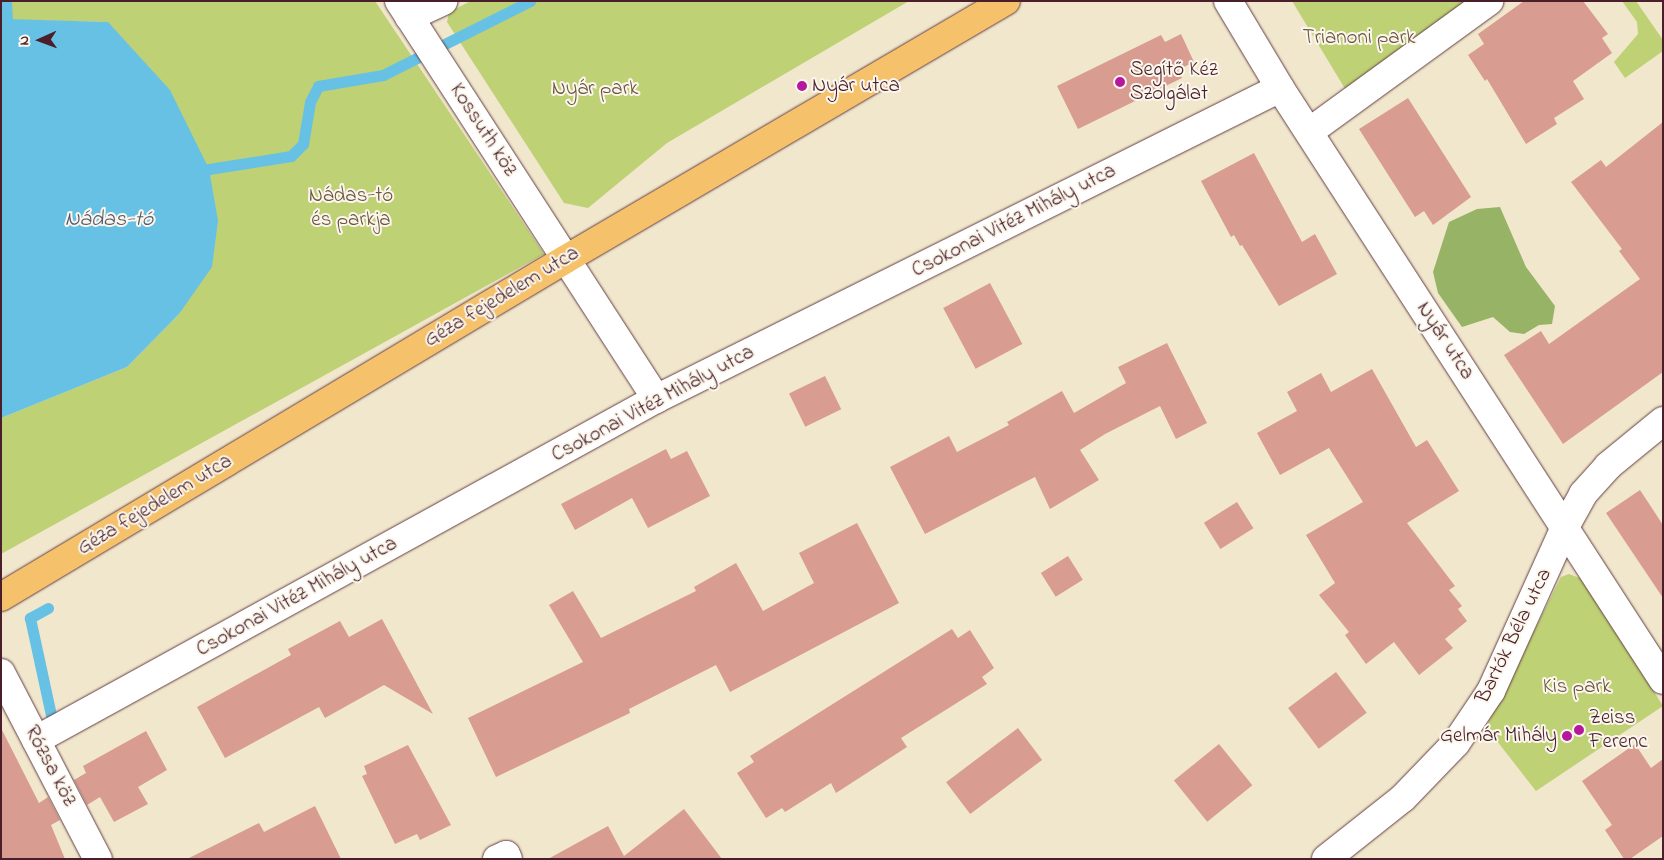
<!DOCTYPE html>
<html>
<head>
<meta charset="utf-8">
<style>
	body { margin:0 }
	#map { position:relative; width:1664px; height:860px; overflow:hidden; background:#f1e7cc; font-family:"Indie Flower",sans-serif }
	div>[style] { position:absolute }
	.green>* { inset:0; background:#bed174 }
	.forest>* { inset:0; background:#96b366 }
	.water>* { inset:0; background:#67c1e5 }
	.stream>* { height:11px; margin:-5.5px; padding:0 5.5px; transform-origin:5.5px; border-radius:5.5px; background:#67c1e5 }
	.building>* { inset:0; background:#d89c90; transform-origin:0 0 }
	.roads { filter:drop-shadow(0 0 1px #633d43) drop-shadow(0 0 1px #633d43) }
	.minor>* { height:28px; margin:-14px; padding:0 14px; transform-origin:14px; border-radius:14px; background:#fff }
	.major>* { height:28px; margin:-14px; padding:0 14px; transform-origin:14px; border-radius:14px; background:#f5c16b }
	.dots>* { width:14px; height:14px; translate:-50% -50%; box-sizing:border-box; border:2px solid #fbf7ec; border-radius:50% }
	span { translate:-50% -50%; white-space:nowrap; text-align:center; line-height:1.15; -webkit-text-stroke:4px #fbf7ec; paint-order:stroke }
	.park-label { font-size:21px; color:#6d5441 }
	.poi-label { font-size:21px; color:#4a1f2b }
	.left { translate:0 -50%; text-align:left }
	.right { translate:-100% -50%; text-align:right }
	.street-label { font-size:21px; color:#4a1f2b }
	.water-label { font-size:22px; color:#54586c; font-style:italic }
	.frame { position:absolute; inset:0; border:2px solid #4a1f2b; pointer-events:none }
	.north { position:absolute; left:15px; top:15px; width:50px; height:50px; -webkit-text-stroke:4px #fbf7ec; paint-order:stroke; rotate:268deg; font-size:14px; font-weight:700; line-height:20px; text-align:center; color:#4a1f2b }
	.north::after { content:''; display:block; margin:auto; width:18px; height:22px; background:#4a1f2b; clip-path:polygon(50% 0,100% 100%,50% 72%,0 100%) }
</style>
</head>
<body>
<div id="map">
	<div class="green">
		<div style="clip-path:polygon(1px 1px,375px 1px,544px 254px,1px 554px,1px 418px,127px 367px,179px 314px,108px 22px,1px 20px)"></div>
		<div style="clip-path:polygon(471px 1px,909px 1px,667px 143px,588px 208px,564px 203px,447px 22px,449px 12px)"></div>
		<div style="clip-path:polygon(1292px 1px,1469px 1px,1347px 92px)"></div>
		<div style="clip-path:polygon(1622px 1px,1636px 1px,1663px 40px,1663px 51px,1625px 78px,1614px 62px,1638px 34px,1637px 22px)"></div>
		<div style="clip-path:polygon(1569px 574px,1585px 580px,1663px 706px,1536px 791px,1486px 727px,1561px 577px)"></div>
	</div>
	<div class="forest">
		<div style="clip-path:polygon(1500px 207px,1526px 267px,1555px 306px,1552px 324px,1539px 325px,1524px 334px,1510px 332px,1493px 317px,1462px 327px,1438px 293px,1433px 272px,1449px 222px,1477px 209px)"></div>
	</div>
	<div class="water">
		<div style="clip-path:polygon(7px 19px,108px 22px,170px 90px,209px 169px,218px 221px,212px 267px,179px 314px,127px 367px,1px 418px,1px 20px)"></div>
	</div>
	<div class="stream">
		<div style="left:6px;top:1px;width:18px;rotate:87deg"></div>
		<div style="left:196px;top:175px;width:14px;rotate:-25deg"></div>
		<div style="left:209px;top:169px;width:83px;rotate:-9deg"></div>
		<div style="left:291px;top:156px;width:17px;rotate:-45deg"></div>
		<div style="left:303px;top:144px;width:43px;rotate:-80.5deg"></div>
		<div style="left:310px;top:102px;width:18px;rotate:-63deg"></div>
		<div style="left:318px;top:86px;width:66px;rotate:-9.6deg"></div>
		<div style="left:383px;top:75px;width:165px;rotate:-26.7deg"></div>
		<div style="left:48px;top:608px;width:21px;rotate:151deg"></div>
		<div style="left:30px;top:618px;width:99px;rotate:77.8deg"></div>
	</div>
	<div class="building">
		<div style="clip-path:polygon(1524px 1px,1583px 1px,1608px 34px,1602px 38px,1612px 53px,1573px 81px,1584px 99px,1554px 118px,1557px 124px,1526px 144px,1487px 79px,1485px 81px,1468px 55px,1484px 44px,1478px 34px)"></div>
		<div style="clip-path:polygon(1181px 34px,1194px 62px,1178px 70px,1182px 78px,1078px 129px,1057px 86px,1161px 35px,1165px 42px)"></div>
		<div style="clip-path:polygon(1408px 98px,1471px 197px,1433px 225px,1424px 211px,1415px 217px,1359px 129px)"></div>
		<div style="clip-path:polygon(1663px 122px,1663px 372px,1563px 444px,1504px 355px,1541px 331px,1549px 344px,1640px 279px,1619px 251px,1622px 249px,1571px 182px,1601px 160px,1606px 167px)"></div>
		<div style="clip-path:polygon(1254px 153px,1302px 242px,1315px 234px,1337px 274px,1279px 306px,1242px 245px,1240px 246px,1234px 235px,1231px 237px,1201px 181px)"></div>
		<div style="left:990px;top:283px;width:69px;height:53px;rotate:62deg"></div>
		<div style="clip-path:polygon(1167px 343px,1207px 423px,1176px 439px,1160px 406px,1105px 434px,1080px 450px,1099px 480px,1050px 509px,1035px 477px,925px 534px,890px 467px,949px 436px,957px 452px,1009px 425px,1007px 422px,1062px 391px,1074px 413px,1126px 383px,1118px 367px)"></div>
		<div style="clip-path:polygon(1372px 369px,1416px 447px,1427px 440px,1459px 491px,1407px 523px,1455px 586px,1449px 590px,1462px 606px,1458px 609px,1467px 621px,1445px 639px,1453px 648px,1419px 675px,1394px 642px,1366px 664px,1345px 635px,1349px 632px,1319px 595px,1335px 583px,1306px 535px,1363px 502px,1329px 448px,1280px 475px,1257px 433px,1297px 411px,1287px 392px,1321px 373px,1331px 392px)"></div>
		<div style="left:825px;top:376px;width:37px;height:40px;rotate:64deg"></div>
		<div style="clip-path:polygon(666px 449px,671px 459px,687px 451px,710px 496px,648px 528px,632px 498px,575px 530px,561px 504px)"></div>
		<div style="clip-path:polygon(1640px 490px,1663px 525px,1663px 598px,1606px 513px)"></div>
		<div style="left:1237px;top:502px;width:31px;height:39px;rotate:58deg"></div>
		<div style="clip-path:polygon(857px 523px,899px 603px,730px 692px,716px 665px,629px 709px,630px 713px,496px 777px,468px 718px,583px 662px,549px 605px,573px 591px,601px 638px,696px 591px,694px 587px,736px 563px,763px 611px,814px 583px,799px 553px)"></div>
		<div style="left:1068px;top:556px;width:28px;height:32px;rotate:58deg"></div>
		<div style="clip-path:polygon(382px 619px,433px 714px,384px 685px,325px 718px,319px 707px,225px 758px,197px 707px,291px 655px,288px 649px,340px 621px,349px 637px)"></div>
		<div style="clip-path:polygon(952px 629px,958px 638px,970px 630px,994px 668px,982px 677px,987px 684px,901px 738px,907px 747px,836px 793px,831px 783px,785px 812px,782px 808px,766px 818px,737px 773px,754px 762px,750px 756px)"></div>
		<div style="left:1336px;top:672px;width:51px;height:60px;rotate:53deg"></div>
		<div style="clip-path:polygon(1px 728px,39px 803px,48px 797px,60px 820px,51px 825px,65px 859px,1px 859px)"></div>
		<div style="left:1018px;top:728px;width:40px;height:90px;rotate:53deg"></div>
		<div style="clip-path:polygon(146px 731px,167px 770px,138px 787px,148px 804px,114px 822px,100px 797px,87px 805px,74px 780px,86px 773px,83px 766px)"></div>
		<div style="left:1219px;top:744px;width:53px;height:58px;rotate:51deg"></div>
		<div style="clip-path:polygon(1635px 744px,1651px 768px,1663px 759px,1663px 836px,1630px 859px,1624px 859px,1605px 830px,1612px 825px,1582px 781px)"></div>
		<div style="clip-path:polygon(408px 745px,451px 825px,420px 840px,417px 834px,395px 844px,362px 776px,367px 774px,364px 766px)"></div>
		<div style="clip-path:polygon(315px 806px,341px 859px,187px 859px,259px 823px,264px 832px)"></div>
		<div style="clip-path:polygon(684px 809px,722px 859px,548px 859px,608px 826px,624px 856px)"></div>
	</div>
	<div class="roads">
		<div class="minor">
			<div style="left:399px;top:1px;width:474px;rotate:57.1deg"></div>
			<div style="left:1228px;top:1px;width:101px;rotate:59.1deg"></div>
			<div style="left:1280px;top:88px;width:705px;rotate:57.1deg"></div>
			<div style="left:409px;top:17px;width:38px;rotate:-25deg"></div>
			<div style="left:1309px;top:132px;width:223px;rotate:-36deg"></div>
			<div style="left:1px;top:673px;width:210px;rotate:62.5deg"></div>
			<div style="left:36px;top:740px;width:708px;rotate:-28.81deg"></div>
			<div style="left:656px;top:399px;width:697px;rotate:-26.49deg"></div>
			<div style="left:497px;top:859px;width:10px;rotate:-24deg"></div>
			<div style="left:506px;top:855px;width:4px;rotate:63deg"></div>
			<div style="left:1326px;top:859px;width:98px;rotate:-38.4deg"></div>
			<div style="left:1403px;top:798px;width:76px;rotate:-46.1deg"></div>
			<div style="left:1456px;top:743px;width:63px;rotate:-56.1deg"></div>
			<div style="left:1491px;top:691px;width:180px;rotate:-65.7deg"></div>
			<div style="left:1565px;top:527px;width:38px;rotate:-61deg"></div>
			<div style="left:1583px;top:494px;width:38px;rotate:-48deg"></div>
			<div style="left:1608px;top:466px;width:71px;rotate:-39.3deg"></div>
		</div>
		<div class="major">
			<div style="left:1px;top:597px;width:658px;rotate:-30.89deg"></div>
			<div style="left:566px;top:259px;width:510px;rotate:-30.39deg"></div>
		</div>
	</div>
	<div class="dots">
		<div style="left:1120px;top:82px;background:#b5179e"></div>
		<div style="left:802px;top:86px;background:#b5179e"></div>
		<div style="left:1579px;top:730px;background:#b5179e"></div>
		<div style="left:1567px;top:736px;background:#b5179e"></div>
	</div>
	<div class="park-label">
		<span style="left:1359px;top:38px">Trianoni park</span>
		<span style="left:595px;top:89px">Nyár park</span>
		<span style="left:351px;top:208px">Nádas-tó<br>és parkja</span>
		<span style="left:1577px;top:687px">Kis park</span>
	</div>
	<div class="poi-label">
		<span class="left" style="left:1130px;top:82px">Segítő Kéz<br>Szolgálat</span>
		<span class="left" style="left:812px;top:86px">Nyár utca</span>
		<span class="left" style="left:1589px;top:730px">Zeiss<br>Ferenc</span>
		<span class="right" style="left:1557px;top:736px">Gelmár Mihály</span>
	</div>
	<div class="street-label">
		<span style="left:483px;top:130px;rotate:57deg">Kossuth köz</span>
		<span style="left:1014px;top:221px;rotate:-27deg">Csokonai Vitéz Mihály utca</span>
		<span style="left:502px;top:297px;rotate:-31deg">Géza fejedelem utca</span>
		<span style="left:1445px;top:341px;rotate:57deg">Nyár utca</span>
		<span style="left:653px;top:404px;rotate:-28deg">Csokonai Vitéz Mihály utca</span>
		<span style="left:155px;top:505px;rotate:-31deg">Géza fejedelem utca</span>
		<span style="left:297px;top:597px;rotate:-29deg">Csokonai Vitéz Mihály utca</span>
		<span style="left:1514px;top:636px;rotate:-64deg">Bartók Béla utca</span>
		<span style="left:50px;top:766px;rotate:62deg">Rózsa köz</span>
	</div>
	<div class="water-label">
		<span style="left:109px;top:221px">Nádas-tó</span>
	</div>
	<div class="frame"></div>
	<div class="north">N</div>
</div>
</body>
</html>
